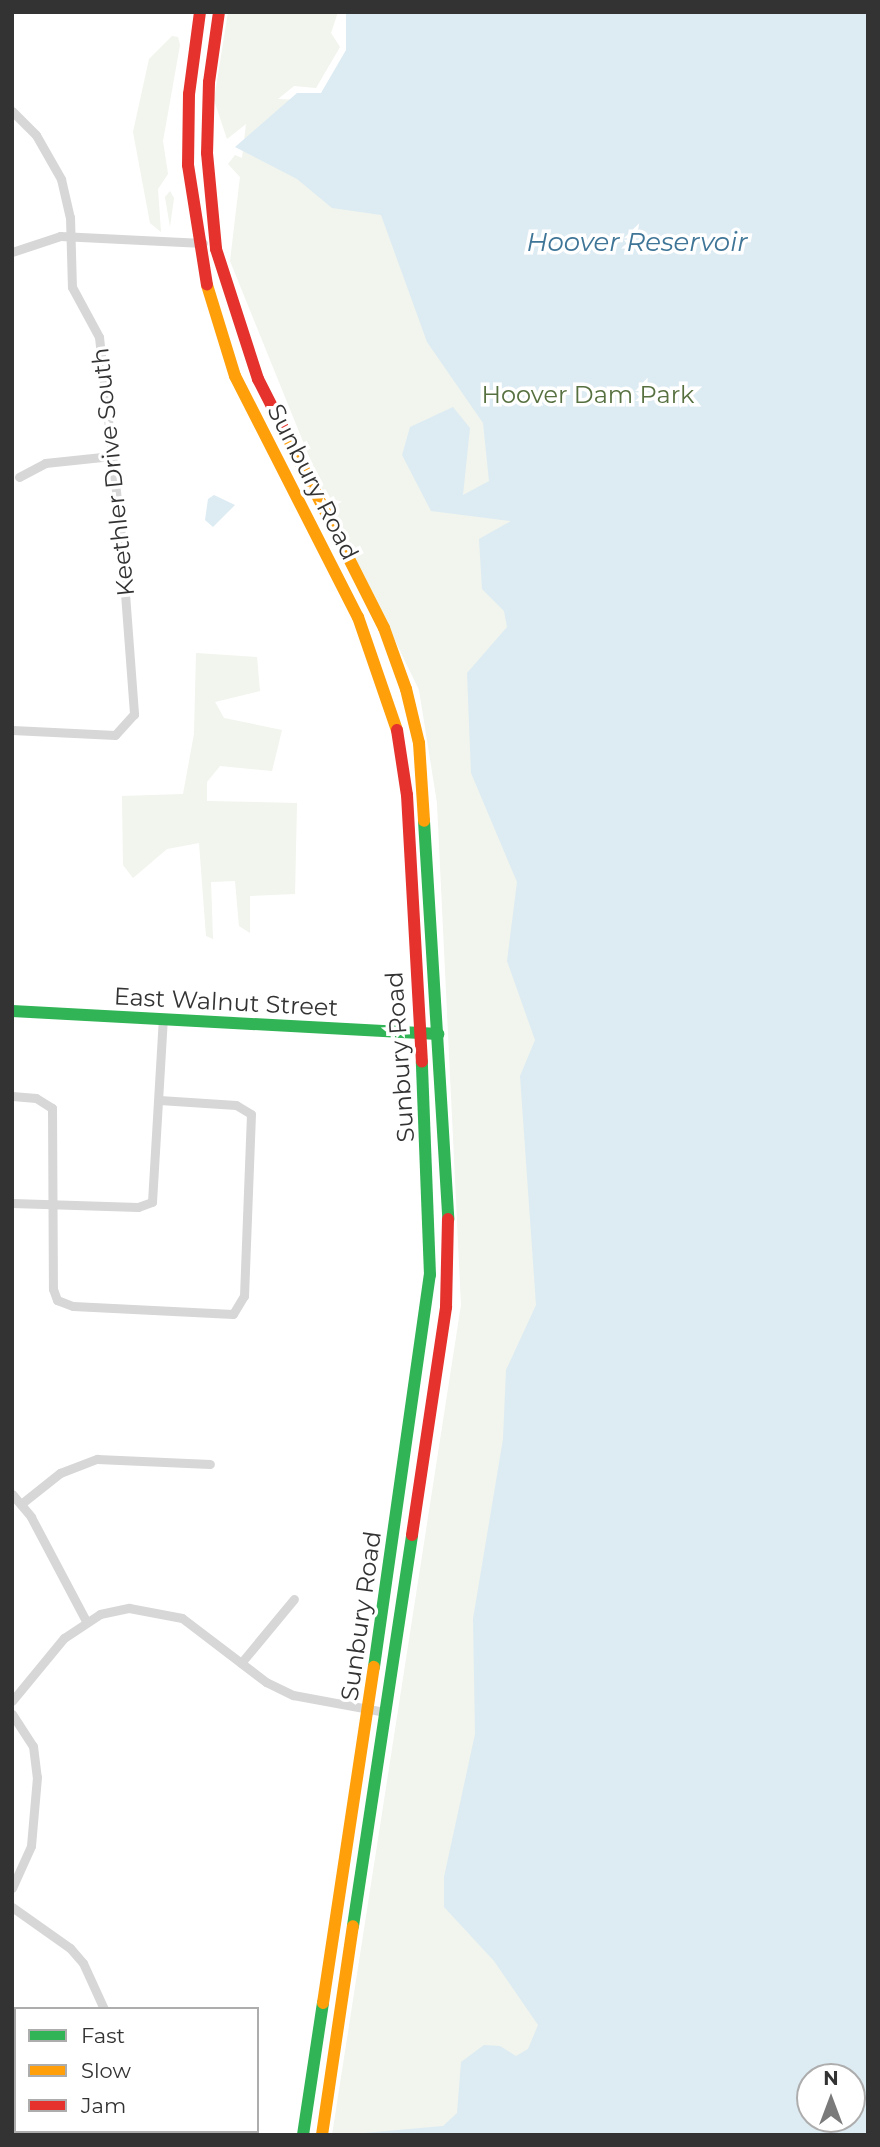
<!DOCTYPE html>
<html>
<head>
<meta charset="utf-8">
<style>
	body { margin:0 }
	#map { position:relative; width:880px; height:2147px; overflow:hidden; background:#fff; font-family:Montserrat,sans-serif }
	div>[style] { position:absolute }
	.green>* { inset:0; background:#f1f5ed }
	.water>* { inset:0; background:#ddebf3 }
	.street>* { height:9px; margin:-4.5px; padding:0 4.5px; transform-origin:4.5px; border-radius:4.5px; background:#d7d7d7 }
	.fast>* { height:12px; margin:-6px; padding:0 6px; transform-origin:6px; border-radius:6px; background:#30b455 }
	.slow>* { height:12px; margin:-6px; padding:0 6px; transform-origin:6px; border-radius:6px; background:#ff9f0a }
	.jam>* { height:12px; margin:-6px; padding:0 6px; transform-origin:6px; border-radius:6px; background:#e5322d }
	span { translate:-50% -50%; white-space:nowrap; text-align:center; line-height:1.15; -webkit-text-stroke:7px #fff; paint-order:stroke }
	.park-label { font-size:24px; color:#56703f }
	.street-label { font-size:24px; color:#333 }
	.water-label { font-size:26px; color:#3f7597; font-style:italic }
	.frame { position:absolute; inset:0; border:14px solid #333; pointer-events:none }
	.legend { position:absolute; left:14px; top:2007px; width:245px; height:126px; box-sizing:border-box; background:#fff; border:2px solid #adadad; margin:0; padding:9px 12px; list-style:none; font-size:21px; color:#333 }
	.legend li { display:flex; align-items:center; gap:14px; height:35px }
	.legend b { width:35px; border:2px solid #adadad }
	.north { position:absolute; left:796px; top:2063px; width:70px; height:70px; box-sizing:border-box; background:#fff; border:2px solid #adadad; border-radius:50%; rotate:0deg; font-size:19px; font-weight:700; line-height:28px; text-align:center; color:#333 }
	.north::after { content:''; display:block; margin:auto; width:24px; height:32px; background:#7a7a7a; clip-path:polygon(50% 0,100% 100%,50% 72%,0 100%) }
</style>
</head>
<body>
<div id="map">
	<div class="green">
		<div style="clip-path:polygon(evenodd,228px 12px,338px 12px,331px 33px,340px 47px,316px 88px,294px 86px,278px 99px,868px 127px,868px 2135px,332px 2135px,461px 1305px,437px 803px,419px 690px,325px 496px,230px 261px,240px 177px,228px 164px,235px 155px,242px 158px,246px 124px,227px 139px,214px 100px,228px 12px,810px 2077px,852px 2077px,852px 2119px,810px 2119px,810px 2077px)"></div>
		<div style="clip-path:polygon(172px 36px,178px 37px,180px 45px,163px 141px,168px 174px,158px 189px,161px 232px,150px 223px,133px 132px,149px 59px)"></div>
		<div style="clip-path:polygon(170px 191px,174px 198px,170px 227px,165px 197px)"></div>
		<div style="clip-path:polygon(196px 653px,257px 657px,260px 691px,215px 702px,224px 718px,282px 730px,272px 771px,220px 766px,207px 782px,207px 801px,297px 803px,295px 894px,250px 896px,250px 933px,239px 926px,235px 881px,211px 882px,213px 939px,206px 936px,199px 843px,167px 849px,133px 878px,123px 865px,122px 796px,183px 794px,194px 734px)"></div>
	</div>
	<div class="water">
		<div style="clip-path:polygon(evenodd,346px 12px,868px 12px,868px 2135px,353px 2134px,443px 2126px,457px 2113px,461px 2062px,484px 2045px,500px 2046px,516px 2056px,528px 2049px,538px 2025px,494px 1961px,444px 1907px,444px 1877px,475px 1734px,473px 1619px,503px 1439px,506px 1370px,536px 1305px,520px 1076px,535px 1040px,507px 961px,517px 882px,471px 773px,467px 673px,507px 627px,504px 611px,482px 589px,479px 539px,511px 521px,431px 511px,402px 455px,410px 427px,453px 407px,470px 428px,463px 495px,489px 481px,483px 423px,427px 342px,381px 215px,332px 208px,297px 179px,235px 147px,297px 93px,321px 93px,346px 50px,346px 12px,810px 2077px,852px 2077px,852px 2119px,810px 2119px,810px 2077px)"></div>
		<div style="clip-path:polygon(214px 495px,235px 505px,213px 527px,205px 520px,208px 499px)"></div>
	</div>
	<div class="street">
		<div style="left:12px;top:111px;width:34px;rotate:45deg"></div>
		<div style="left:36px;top:135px;width:51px;rotate:60.4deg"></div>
		<div style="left:61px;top:179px;width:39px;rotate:77deg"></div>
		<div style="left:70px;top:217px;width:70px;rotate:88.4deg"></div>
		<div style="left:72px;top:287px;width:57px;rotate:61.6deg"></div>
		<div style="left:99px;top:337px;width:191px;rotate:83.7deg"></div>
		<div style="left:120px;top:527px;width:188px;rotate:85.7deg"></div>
		<div style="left:134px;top:714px;width:28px;rotate:132deg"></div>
		<div style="left:115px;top:735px;width:103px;rotate:-177.2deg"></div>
		<div style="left:12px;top:252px;width:51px;rotate:-18.4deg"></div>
		<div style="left:60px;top:236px;width:143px;rotate:2.8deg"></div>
		<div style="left:19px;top:477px;width:30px;rotate:-28deg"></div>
		<div style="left:45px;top:463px;width:67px;rotate:-6deg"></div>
		<div style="left:12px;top:1096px;width:24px;rotate:5deg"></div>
		<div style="left:36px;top:1098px;width:19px;rotate:32deg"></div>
		<div style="left:52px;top:1108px;width:181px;rotate:89.7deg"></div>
		<div style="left:53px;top:1289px;width:12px;rotate:70deg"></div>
		<div style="left:57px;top:1300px;width:17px;rotate:21deg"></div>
		<div style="left:73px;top:1306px;width:160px;rotate:2.9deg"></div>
		<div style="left:233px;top:1314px;width:21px;rotate:-59deg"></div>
		<div style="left:244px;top:1296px;width:182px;rotate:-87.8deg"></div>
		<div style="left:251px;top:1114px;width:17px;rotate:-149deg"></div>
		<div style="left:236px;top:1105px;width:77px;rotate:-176.3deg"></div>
		<div style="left:12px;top:1203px;width:126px;rotate:1.8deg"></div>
		<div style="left:138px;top:1207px;width:15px;rotate:-20deg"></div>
		<div style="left:152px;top:1202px;width:183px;rotate:-86.6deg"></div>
		<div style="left:12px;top:1494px;width:30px;rotate:50deg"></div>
		<div style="left:31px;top:1517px;width:118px;rotate:62.1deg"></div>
		<div style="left:21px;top:1504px;width:50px;rotate:-38.5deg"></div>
		<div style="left:60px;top:1473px;width:40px;rotate:-21deg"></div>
		<div style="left:97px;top:1459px;width:113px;rotate:2.5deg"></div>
		<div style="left:241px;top:1663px;width:83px;rotate:-50.4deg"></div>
		<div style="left:12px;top:1701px;width:82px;rotate:-50.5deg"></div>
		<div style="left:64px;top:1638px;width:43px;rotate:-33.7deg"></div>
		<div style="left:100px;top:1614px;width:30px;rotate:-12deg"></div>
		<div style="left:129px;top:1608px;width:54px;rotate:10.7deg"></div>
		<div style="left:182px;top:1618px;width:106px;rotate:37.3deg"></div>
		<div style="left:266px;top:1682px;width:30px;rotate:26deg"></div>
		<div style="left:293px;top:1695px;width:94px;rotate:10.5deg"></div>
		<div style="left:12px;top:1714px;width:38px;rotate:57deg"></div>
		<div style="left:33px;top:1746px;width:31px;rotate:83deg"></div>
		<div style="left:37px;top:1777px;width:69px;rotate:95deg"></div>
		<div style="left:31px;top:1846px;width:46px;rotate:114.3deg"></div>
		<div style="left:12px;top:1907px;width:71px;rotate:35.3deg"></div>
		<div style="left:70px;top:1948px;width:20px;rotate:49deg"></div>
		<div style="left:83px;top:1963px;width:51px;rotate:65.5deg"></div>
		<div style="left:12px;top:2072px;width:4px;rotate:14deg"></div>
		<div style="left:98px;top:2135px;width:4px;rotate:-76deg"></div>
	</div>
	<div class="fast">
		<div style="left:424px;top:821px;width:399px;rotate:86.5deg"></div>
		<div style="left:12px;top:1011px;width:427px;rotate:3.1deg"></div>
		<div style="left:374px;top:1667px;width:396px;rotate:-81.9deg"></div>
		<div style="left:430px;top:1275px;width:213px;rotate:-92.2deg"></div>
		<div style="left:353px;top:1926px;width:395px;rotate:-81.4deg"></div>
		<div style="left:303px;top:2135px;width:134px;rotate:-81.4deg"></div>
	</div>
	<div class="slow">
		<div style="left:207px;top:285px;width:95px;rotate:72.9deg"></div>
		<div style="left:235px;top:376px;width:271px;rotate:63deg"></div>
		<div style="left:358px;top:617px;width:120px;rotate:71deg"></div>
		<div style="left:286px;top:434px;width:217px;rotate:63.2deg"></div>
		<div style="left:384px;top:628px;width:65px;rotate:70.2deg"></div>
		<div style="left:406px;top:689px;width:56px;rotate:76.5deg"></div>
		<div style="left:419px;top:743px;width:78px;rotate:86.3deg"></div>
		<div style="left:323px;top:2003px;width:340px;rotate:-81.4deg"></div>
		<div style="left:322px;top:2135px;width:211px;rotate:-81.6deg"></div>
	</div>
	<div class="jam">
		<div style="left:200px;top:12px;width:83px;rotate:97.6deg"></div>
		<div style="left:189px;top:94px;width:71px;rotate:90.8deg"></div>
		<div style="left:188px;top:165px;width:121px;rotate:81deg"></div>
		<div style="left:219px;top:12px;width:71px;rotate:98.1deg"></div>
		<div style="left:209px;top:82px;width:71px;rotate:91.6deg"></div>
		<div style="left:207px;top:153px;width:96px;rotate:84.6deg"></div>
		<div style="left:216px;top:249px;width:137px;rotate:72.1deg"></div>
		<div style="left:258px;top:379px;width:62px;rotate:63deg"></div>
		<div style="left:397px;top:730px;width:66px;rotate:81.3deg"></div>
		<div style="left:407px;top:795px;width:267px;rotate:86.8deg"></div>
		<div style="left:412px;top:1535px;width:231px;rotate:-81.5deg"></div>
		<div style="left:446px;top:1307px;width:88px;rotate:-88.7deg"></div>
	</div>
	<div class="park-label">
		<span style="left:588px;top:395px">Hoover Dam Park</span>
	</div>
	<div class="street-label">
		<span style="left:113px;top:472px;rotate:-96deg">Keethler Drive South</span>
		<span style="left:313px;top:482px;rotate:63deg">Sunbury Road</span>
		<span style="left:226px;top:1002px;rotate:3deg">East Walnut Street</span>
		<span style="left:400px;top:1057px;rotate:-94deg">Sunbury Road</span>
		<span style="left:361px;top:1616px;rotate:-82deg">Sunbury Road</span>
	</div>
	<div class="water-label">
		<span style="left:637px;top:243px">Hoover Reservoir</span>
	</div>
	<div class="frame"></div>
	<ul class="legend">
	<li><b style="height:9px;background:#30b455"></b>Fast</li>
	<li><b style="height:9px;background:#ff9f0a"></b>Slow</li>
	<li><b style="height:9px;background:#e5322d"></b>Jam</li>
	</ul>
	<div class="north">N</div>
</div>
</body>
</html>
